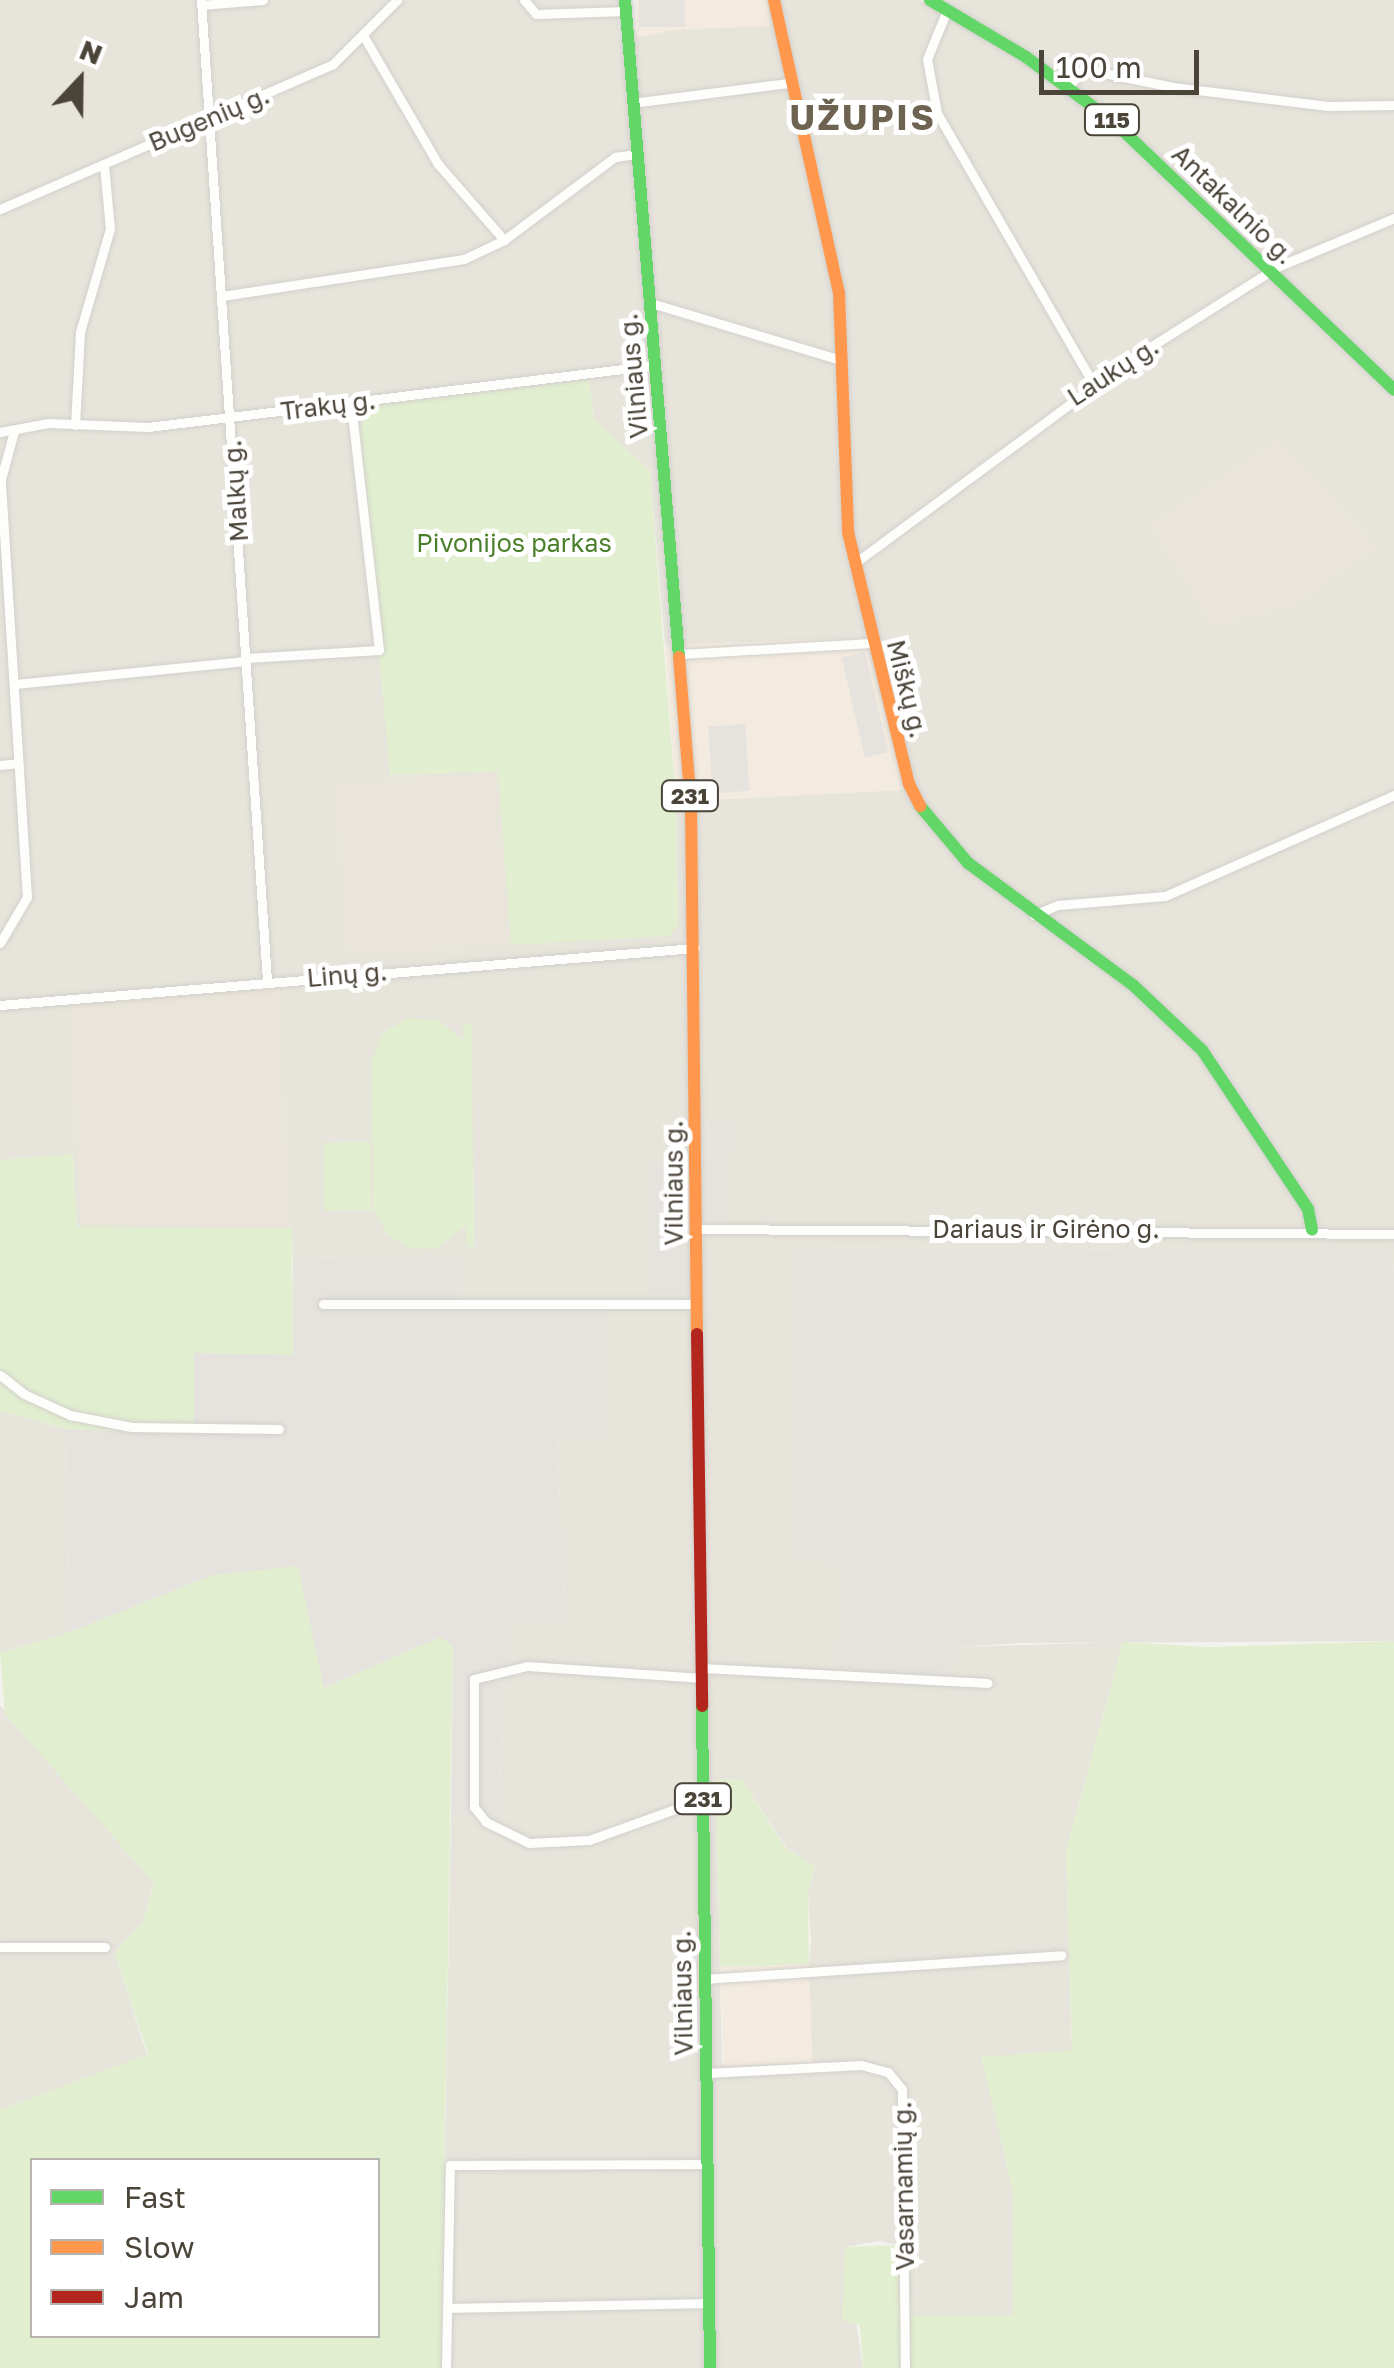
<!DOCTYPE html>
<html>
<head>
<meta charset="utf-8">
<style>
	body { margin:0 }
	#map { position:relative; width:1394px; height:2368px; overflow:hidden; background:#f4f2ee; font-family:"Golos Text",sans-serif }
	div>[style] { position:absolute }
	.residential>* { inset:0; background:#e7e4dc }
	.commercial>* { inset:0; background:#f3ebdf; transform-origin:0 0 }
	.industrial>* { inset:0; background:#e6e2de }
	.education>* { inset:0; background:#eae5da; transform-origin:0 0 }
	.green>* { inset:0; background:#e1eecf; transform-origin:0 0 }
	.parking>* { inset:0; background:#e6e3df; transform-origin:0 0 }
	.roads { filter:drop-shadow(0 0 2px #d2d0cb) drop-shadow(0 0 2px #d2d0cb) }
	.street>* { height:9px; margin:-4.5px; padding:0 4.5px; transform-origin:4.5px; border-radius:4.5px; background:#fdfdfc }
	.fast>* { height:12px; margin:-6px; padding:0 6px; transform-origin:6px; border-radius:6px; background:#63d668 }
	.slow>* { height:12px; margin:-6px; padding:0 6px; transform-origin:6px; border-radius:6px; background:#ff974d }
	.jam>* { height:12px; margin:-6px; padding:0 6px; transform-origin:6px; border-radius:6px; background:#b3261e }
	span { translate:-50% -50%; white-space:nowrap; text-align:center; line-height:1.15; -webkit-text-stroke:10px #fff; paint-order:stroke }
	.shield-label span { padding:2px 8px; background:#fff; border:2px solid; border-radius:8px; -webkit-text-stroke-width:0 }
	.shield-label { font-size:22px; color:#4b4439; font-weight:700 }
	.street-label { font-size:25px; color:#4b4439 }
	.park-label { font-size:25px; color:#4a7f2a }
	.district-label { font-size:35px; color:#6e6250; font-weight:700; letter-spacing:2.5px }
	.legend { position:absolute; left:30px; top:2158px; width:350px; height:180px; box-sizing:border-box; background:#fff; border:2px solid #b7b4b0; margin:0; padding:12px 18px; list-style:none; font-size:30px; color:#4b4439 }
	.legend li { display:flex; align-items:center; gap:20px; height:50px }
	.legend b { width:50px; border:2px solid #b7b4b0 }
	.north { position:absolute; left:30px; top:30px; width:100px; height:100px; -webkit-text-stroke:8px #fff; paint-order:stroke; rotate:22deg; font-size:28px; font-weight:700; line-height:40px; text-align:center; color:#4b4439 }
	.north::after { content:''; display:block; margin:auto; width:35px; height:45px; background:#4b4439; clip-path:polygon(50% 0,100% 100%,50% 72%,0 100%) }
	.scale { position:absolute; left:1039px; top:50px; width:160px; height:45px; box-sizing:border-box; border:5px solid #4b4439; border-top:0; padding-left:12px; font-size:30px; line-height:35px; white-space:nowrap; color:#4b4439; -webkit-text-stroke:8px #fff; paint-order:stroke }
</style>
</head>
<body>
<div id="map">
	<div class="residential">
		<div style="clip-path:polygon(evenodd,0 0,618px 0,619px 39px,769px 0,919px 0,1026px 64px,1110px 128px,1394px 399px,1394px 1273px,1388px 1252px,794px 1247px,841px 1567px,955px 1647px,1123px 1642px,1066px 1851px,1072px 2051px,982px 2058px,1013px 2191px,1013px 2316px,900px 2316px,898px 2245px,879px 2241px,845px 2247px,863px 2368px,441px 2368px,451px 1815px,497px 1816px,508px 1624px,565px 1621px,557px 1435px,458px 1310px,459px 1256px,293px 1258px,292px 1229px,77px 1227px,73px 1154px,0 1160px,0 0,589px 380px,594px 419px,650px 471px,665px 645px,864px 638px,904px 789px,676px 802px,678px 924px,512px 945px,498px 772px,391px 775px,382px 648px,589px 380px,0 0,742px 1779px,786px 1848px,815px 1867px,808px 1894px,811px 1942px,809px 1964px,722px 2065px,716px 1780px,742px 1779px)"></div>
		<div style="clip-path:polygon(941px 0,1394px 0,1394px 381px,1100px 103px)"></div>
		<div style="clip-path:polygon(0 1411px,66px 1429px,70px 1632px,0 1653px)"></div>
		<div style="clip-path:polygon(0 1705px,154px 1882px,143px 1922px,115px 1953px,147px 2055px,0 2110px)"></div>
	</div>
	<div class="commercial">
		<div style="clip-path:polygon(636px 0,769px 0,770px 26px,672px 30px,637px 38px)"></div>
		<div style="clip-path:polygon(864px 638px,904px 790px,676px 802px,665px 645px)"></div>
		<div style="left:809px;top:1964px;width:99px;height:89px;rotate:88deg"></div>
	</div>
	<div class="industrial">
		<div style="clip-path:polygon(793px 1247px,1388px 1252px,1394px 1273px,1394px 1641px,1020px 1643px,956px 1647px,950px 1675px,838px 1668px,841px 1567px,793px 1553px)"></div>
		<div style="clip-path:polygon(459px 1256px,459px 1310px,607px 1309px,607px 1434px,557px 1436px,565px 1621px,508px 1625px,497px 1817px,451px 1815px,453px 1646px,440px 1637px,324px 1688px,212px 1575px,70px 1632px,66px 1429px,194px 1434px,194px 1353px,293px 1354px,293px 1258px)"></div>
	</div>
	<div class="education">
		<div style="clip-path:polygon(1278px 438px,1378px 547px,1295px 606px,1213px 628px,1149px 524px)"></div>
		<div style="left:498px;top:772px;width:173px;height:164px;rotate:86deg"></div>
		<div style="left:278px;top:984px;width:244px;height:210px;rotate:87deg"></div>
	</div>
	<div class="green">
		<div style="clip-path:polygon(589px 380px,594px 419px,650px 471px,676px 802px,678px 924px,670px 936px,511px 945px,498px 772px,390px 775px,359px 434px,368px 406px)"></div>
		<div style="clip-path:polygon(408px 1018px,438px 1020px,463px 1040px,463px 1024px,472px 1024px,474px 1246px,467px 1247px,466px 1226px,435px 1249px,408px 1248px,386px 1233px,373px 1209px,371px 1062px,382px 1034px)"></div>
		<div style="left:370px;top:1142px;width:68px;height:47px;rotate:89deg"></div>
		<div style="clip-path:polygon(73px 1154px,77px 1227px,292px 1228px,293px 1355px,194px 1353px,194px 1434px,66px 1429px,0 1411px,0 1160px)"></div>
		<div style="clip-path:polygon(evenodd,298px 1566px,324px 1688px,440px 1637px,453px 1646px,441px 2368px,0 2368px,0 2110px,148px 2054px,115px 1953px,143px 1922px,154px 1883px,5px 1714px,0 1653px,70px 1632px,212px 1575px,298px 1566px,32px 2160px,378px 2160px,378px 2336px,32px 2336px,32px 2160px)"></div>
		<div style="clip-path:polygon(1394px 1641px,1394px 2368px,863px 2368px,860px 2326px,842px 2320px,845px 2247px,898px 2245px,900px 2316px,1013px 2315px,1013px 2191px,981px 2057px,1072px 2050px,1066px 1851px,1123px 1642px,1207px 1647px)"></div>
		<div style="clip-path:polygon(742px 1779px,785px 1848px,815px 1866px,808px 1894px,809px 1964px,720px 1967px,716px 1780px)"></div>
	</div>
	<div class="parking">
		<div style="left:639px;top:0;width:46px;height:27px"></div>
		<div style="left:865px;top:652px;width:103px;height:24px;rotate:77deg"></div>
		<div style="left:745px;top:724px;width:67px;height:37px;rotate:86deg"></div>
		<div style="clip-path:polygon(710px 1120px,736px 1120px,736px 1150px,727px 1151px,728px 1217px,711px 1217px)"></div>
		<div style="left:647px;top:1163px;width:34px;height:131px"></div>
	</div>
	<div class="roads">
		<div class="street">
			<div style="left:201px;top:0;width:984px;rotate:86.15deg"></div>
			<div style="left:524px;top:0;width:18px;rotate:49deg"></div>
			<div style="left:536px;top:14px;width:90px;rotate:-1.9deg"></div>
			<div style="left:201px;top:5px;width:62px;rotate:-4.6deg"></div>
			<div style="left:947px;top:10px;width:53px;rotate:112.2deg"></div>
			<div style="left:927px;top:59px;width:55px;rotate:79.5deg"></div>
			<div style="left:937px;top:113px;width:312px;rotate:60deg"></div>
			<div style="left:364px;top:37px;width:147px;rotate:59.8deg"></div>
			<div style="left:438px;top:164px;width:101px;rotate:49deg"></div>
			<div style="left:1069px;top:86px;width:23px;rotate:-49deg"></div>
			<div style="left:1084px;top:69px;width:91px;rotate:11.4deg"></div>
			<div style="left:1173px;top:87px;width:156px;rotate:7deg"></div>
			<div style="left:1328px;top:106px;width:66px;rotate:-0.9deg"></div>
			<div style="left:632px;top:103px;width:157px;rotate:-7.3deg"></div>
			<div style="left:0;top:209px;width:363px;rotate:-23.5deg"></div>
			<div style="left:333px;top:64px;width:91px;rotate:-45deg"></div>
			<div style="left:222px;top:296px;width:245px;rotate:-8.7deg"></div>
			<div style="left:464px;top:259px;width:44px;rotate:-25.4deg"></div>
			<div style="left:504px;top:240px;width:139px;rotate:-36.8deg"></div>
			<div style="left:615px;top:157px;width:21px;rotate:-8deg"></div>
			<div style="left:651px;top:303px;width:195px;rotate:16.7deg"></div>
			<div style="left:75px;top:425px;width:93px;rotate:-86.9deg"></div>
			<div style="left:80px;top:332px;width:107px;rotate:-73.8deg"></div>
			<div style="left:110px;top:229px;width:64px;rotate:-95.4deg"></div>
			<div style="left:0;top:432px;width:49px;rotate:-10.6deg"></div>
			<div style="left:48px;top:423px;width:100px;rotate:2.3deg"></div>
			<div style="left:148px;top:427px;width:512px;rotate:-6.96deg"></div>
			<div style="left:855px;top:563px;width:340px;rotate:-36.5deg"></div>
			<div style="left:1128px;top:361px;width:176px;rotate:-32.2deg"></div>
			<div style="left:1277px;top:267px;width:127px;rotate:-22.7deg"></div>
			<div style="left:680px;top:654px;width:192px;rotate:-3.3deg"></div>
			<div style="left:246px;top:658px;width:133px;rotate:-3.4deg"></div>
			<div style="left:379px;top:650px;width:249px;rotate:-96.5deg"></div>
			<div style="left:15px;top:684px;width:232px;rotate:-5.7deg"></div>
			<div style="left:0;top:765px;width:18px;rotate:-6deg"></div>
			<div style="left:1034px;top:915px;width:26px;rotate:-23deg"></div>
			<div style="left:1058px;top:905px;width:107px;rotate:-4.8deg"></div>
			<div style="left:1165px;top:896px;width:250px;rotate:-23.8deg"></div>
			<div style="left:0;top:943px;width:53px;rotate:-59.6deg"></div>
			<div style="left:27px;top:897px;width:419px;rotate:-93.6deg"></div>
			<div style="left:1px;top:479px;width:50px;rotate:-74.8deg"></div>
			<div style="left:0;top:1005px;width:697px;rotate:-4.69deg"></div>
			<div style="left:697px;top:1229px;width:697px;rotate:0.41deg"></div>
			<div style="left:323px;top:1304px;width:373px"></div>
			<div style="left:0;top:1375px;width:31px;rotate:38deg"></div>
			<div style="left:24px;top:1394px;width:51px;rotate:24.5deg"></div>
			<div style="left:70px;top:1415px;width:63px;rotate:11deg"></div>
			<div style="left:132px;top:1427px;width:147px;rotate:0.8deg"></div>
			<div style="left:702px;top:1668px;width:286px;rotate:3deg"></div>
			<div style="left:702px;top:1678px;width:175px;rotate:-176.1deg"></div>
			<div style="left:527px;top:1666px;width:55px;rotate:166.2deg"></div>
			<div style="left:474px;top:1679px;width:128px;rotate:90deg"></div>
			<div style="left:474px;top:1807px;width:19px;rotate:51deg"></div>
			<div style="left:486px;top:1822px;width:48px;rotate:26deg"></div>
			<div style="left:529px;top:1843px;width:60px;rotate:-2.9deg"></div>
			<div style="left:589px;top:1840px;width:121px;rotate:-19.8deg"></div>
			<div style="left:0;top:1947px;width:105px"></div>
			<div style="left:704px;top:1979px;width:358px;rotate:-3.8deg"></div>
			<div style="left:707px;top:2073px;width:154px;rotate:-3deg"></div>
			<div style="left:861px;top:2065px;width:28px;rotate:15deg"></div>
			<div style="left:888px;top:2072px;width:22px;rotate:51deg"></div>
			<div style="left:902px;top:2089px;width:279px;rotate:89.4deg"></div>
			<div style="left:448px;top:2308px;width:261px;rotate:-1.1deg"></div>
			<div style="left:446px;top:2368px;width:203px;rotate:-88.9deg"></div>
			<div style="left:450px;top:2165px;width:258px;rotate:-0.2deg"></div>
		</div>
		<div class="fast">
			<div style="left:625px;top:0;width:659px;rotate:85.3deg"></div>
			<div style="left:930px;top:0;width:112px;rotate:30.7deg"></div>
			<div style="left:1026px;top:57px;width:111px;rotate:36.6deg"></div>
			<div style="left:1115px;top:123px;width:386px;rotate:43.7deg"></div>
			<div style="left:920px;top:806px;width:75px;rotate:49.9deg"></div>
			<div style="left:968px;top:863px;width:205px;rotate:36.5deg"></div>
			<div style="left:1133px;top:985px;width:95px;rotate:43.3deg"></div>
			<div style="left:1202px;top:1050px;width:191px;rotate:56.3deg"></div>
			<div style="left:1308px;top:1209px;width:21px;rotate:79deg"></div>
			<div style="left:702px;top:1706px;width:662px;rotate:89.31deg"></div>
		</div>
		<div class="slow">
			<div style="left:774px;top:0;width:300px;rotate:77.5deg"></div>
			<div style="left:839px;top:293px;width:239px;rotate:87.8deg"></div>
			<div style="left:848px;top:532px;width:259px;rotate:76.4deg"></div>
			<div style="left:909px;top:784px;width:25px;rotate:63deg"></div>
			<div style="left:679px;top:657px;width:149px;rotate:85.4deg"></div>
			<div style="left:691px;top:806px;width:528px;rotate:89.35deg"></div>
		</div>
		<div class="jam">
			<div style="left:697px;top:1334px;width:372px;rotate:89.2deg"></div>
		</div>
	</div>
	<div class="shield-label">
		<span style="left:1112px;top:120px">115</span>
		<span style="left:690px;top:796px">231</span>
		<span style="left:703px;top:1799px">231</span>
	</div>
	<div class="street-label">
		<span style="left:209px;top:119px;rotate:-23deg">Bugenių g.</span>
		<span style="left:1233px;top:205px;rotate:44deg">Antakalnio g.</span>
		<span style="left:1113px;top:372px;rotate:-33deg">Laukų g.</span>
		<span style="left:634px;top:376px;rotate:-95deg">Vilniaus g.</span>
		<span style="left:328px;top:406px;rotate:-7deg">Trakų g.</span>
		<span style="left:236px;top:491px;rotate:-94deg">Malkų g.</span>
		<span style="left:907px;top:689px;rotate:76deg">Miškų g.</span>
		<span style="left:347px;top:975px;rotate:-5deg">Linų g.</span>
		<span style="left:674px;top:1183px;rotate:-90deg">Vilniaus g.</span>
		<span style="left:1046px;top:1229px">Dariaus ir Girėno g.</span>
		<span style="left:683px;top:1993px;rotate:-91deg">Vilniaus g.</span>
		<span style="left:904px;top:2186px;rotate:-91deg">Vasarnamių g.</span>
	</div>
	<div class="park-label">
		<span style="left:514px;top:543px">Pivonijos parkas</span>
	</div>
	<div class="district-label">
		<span style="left:863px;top:117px">UŽUPIS</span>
	</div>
	<ul class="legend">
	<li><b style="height:12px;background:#63d668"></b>Fast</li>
	<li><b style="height:12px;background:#ff974d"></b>Slow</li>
	<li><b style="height:12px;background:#b3261e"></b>Jam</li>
	</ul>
	<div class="north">N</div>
	<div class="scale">100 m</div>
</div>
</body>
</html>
